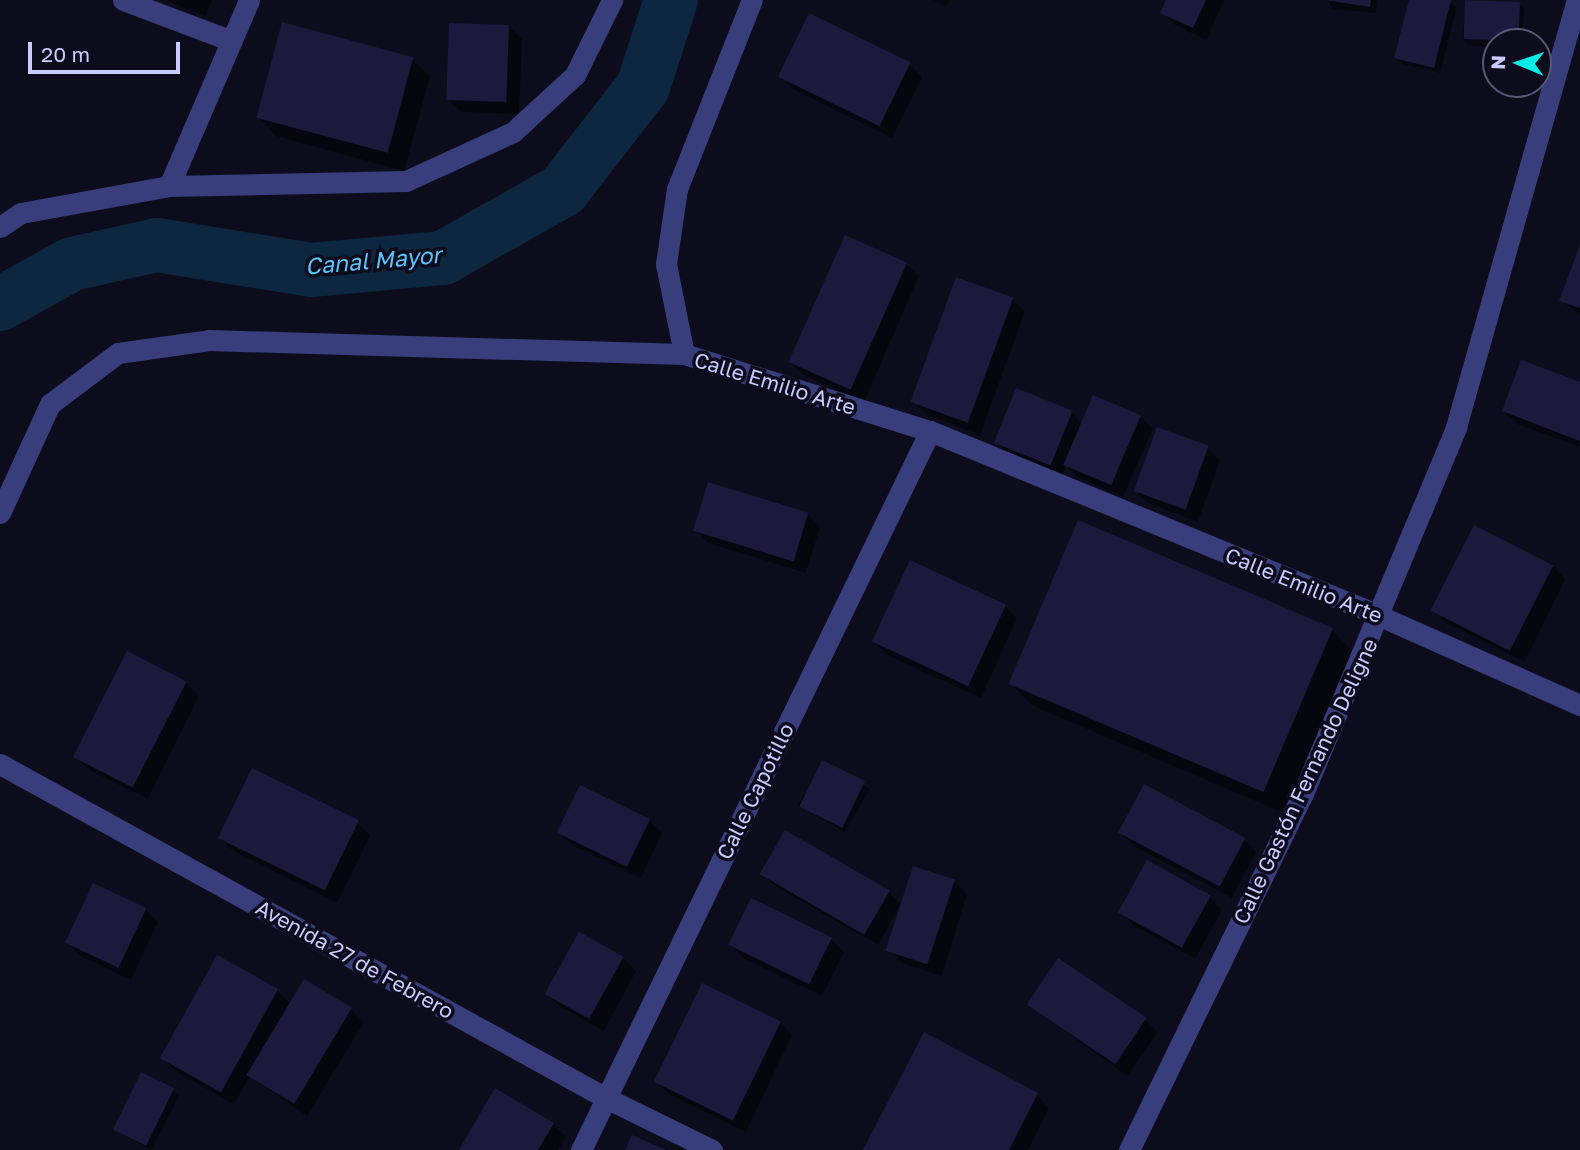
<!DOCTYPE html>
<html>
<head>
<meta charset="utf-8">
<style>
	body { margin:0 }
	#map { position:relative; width:1580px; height:1150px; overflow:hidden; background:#0d0c1d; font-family:"Golos Text",sans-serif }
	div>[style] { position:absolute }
	.shadow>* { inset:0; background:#0007; transform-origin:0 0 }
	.canal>* { height:54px; margin:-27px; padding:0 27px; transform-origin:27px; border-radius:27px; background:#0d2740 }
	.building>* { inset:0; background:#1c193d; transform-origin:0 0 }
	.street>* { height:21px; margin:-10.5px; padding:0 10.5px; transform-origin:10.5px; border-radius:10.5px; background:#383e7b }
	span { translate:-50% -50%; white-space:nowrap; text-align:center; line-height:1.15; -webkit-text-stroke:7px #0d0c1d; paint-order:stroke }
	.street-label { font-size:21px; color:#c9cafe }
	.water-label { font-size:23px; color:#5ac4fb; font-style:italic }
	.north { position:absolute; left:1482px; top:28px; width:70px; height:70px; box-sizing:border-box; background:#0d0c1d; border:2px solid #585877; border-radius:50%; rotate:272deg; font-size:19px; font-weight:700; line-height:28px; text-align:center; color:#c9cafe }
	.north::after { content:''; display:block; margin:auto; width:24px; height:32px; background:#06ece8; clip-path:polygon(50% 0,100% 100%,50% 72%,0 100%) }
	.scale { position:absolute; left:28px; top:42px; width:152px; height:32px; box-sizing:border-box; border:4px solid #c9cafe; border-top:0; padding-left:9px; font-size:21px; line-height:24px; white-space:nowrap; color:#c9cafe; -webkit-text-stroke:5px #0d0c1d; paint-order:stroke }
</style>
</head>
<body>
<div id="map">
	<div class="shadow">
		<div style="clip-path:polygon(165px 0,212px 0,206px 16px)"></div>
		<div style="clip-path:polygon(933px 0,950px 0,946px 7px)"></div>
		<div style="clip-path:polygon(1168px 0,1224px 0,1206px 40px,1175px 25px,1162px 12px)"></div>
		<div style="clip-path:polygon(1327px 0,1377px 0,1376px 13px,1333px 9px)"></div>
		<div style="clip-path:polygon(1411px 0,1446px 0,1457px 7px,1440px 73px,1402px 64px,1396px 57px)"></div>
		<div style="clip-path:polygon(1467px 0,1519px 4px,1525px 10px,1521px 42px,1496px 42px,1496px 48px,1468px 45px,1462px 39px)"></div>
		<div style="clip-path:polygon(509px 26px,522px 39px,519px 114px,461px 112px,448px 99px)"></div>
		<div style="clip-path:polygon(412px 59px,430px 77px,404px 171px,276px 136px,258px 117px)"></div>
		<div style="clip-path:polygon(909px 64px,922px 77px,892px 138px,793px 89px,780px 76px)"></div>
		<div style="clip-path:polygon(1580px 249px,1580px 315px,1561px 300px)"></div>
		<div style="clip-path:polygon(906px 263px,919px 276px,864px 402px,804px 375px,791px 362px)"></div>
		<div style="clip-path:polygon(1012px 299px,1025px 312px,980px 435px,926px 414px,913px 401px)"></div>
		<div style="clip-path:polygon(1580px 384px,1580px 447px,1517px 424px,1504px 411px)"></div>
		<div style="clip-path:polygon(1071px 412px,1082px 424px,1140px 416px,1153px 429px,1123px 497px,1078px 477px,1066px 466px,1062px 476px,1009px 455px,996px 442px)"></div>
		<div style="clip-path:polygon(1208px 448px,1220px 460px,1198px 522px,1148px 503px,1135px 490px)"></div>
		<div style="clip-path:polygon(808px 514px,820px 527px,806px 573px,708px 543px,696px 530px)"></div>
		<div style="clip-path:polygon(1553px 566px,1565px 579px,1525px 662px,1446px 623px,1434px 610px)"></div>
		<div style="clip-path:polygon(1004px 605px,1017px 618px,981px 698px,887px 655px,874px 642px)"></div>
		<div style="clip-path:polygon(1332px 630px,1354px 653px,1286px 814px,1033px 706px,1011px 684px)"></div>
		<div style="clip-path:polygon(128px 653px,186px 683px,199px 695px,148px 799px,89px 770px,77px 757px)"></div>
		<div style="left:823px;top:762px;width:54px;height:50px;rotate:30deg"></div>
		<div style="clip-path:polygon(649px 820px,662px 833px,641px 878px,572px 845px,559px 833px)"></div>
		<div style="clip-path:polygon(358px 823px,370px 836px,337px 903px,232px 850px,220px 838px)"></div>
		<div style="clip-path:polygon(1121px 833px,1244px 839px,1256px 852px,1232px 898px,1134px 846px)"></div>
		<div style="clip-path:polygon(763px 874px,888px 891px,901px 904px,878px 945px,775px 886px)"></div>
		<div style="clip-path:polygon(954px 881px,967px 894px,942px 976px,902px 963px,889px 950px)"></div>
		<div style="clip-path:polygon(1210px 898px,1222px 910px,1195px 959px,1133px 925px,1121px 912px)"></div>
		<div style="clip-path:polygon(145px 909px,158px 922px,131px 980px,79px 955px,67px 942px)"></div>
		<div style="clip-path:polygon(579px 934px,623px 958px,636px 971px,604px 1031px,561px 1007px,548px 995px)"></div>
		<div style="clip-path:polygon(831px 939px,844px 952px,822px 996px,743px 958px,730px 945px)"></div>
		<div style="clip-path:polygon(277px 990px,291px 1004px,351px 1009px,364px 1022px,307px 1116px,250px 1076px,234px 1104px,175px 1071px,163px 1058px)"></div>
		<div style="clip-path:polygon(1029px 1005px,1145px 1019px,1158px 1032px,1127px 1076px)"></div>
		<div style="clip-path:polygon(780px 1022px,792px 1035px,746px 1132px,669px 1094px,656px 1081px)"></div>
		<div style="clip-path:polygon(173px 1090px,179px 1096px,151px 1150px,114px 1129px)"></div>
		<div style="clip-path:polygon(1037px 1095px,1049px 1108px,1028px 1150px,865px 1150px)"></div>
		<div style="clip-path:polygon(553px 1124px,566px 1137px,558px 1150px,461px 1150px)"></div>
	</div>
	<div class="canal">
		<div style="left:0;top:304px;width:82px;rotate:-29.1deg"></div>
		<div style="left:72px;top:264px;width:87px;rotate:-12.6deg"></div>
		<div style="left:157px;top:245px;width:156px;rotate:9.2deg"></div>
		<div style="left:311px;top:270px;width:133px;rotate:-5.2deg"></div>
		<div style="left:443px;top:258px;width:138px;rotate:-29.5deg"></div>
		<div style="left:563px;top:190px;width:130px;rotate:-52.2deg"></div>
		<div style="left:643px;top:87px;width:91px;rotate:-72.2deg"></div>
	</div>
	<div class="building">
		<div style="clip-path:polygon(1166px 0,1206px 0,1193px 28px,1160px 13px)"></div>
		<div style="clip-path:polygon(1325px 0,1371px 0,1370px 7px)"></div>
		<div style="clip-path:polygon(1409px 0,1451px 0,1434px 68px,1394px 58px)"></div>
		<div style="left:1465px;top:0;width:55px;height:39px;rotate:2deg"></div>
		<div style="left:809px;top:13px;width:113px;height:71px;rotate:26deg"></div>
		<div style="left:282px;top:22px;width:136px;height:99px;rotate:15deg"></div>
		<div style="left:449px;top:23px;width:60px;height:77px;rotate:2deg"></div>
		<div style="left:845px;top:235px;width:68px;height:139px;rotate:24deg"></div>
		<div style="clip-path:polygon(1580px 245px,1580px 308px,1559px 301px)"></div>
		<div style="left:956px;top:277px;width:61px;height:133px;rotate:20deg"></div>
		<div style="clip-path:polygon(1521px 360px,1580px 382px,1580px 441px,1502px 411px)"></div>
		<div style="left:1016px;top:388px;width:61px;height:59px;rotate:22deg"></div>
		<div style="left:1093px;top:395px;width:52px;height:76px;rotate:23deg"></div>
		<div style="left:1157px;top:427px;width:55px;height:68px;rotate:20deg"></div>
		<div style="left:708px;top:482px;width:105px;height:51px;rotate:17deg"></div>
		<div style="left:1078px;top:520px;width:277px;height:178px;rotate:23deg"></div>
		<div style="left:1474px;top:525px;width:89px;height:96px;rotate:27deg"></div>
		<div style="left:910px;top:560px;width:106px;height:90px;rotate:25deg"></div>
		<div style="left:127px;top:651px;width:67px;height:119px;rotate:27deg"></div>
		<div style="left:822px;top:760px;width:48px;height:52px;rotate:26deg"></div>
		<div style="left:252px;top:768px;width:119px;height:78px;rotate:26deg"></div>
		<div style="left:1144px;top:784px;width:115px;height:55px;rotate:28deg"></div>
		<div style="left:580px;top:785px;width:78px;height:53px;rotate:26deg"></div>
		<div style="left:785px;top:830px;width:121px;height:51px;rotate:30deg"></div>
		<div style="left:1147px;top:860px;width:73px;height:60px;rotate:29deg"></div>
		<div style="left:913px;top:866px;width:44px;height:89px;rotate:18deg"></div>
		<div style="left:93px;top:883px;width:59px;height:66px;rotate:25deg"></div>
		<div style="left:751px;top:898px;width:90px;height:52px;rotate:26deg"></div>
		<div style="left:579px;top:932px;width:51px;height:71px;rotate:29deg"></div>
		<div style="left:217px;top:955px;width:70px;height:118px;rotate:29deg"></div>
		<div style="left:1058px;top:958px;width:107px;height:56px;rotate:34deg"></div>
		<div style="left:304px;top:979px;width:56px;height:112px;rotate:31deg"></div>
		<div style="left:702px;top:983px;width:88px;height:110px;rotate:26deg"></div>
		<div style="clip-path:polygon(924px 1032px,1038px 1093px,1009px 1150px,863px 1150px)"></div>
		<div style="left:141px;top:1072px;width:37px;height:64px;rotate:26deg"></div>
		<div style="clip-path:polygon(495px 1088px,554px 1123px,538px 1150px,459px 1150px)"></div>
		<div style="clip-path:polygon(632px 1135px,666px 1150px,625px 1150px)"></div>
	</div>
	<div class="street">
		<div style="left:123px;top:0;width:116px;rotate:20.6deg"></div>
		<div style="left:169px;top:186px;width:202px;rotate:-66.7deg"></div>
		<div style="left:0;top:227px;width:25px;rotate:-34deg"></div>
		<div style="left:21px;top:213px;width:150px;rotate:-10.3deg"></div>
		<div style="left:169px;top:186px;width:237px;rotate:-1.2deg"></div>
		<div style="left:406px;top:181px;width:118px;rotate:-24.6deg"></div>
		<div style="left:513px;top:132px;width:84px;rotate:-42.6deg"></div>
		<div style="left:575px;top:75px;width:84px;rotate:-63.7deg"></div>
		<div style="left:684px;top:354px;width:92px;rotate:-101.3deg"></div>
		<div style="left:666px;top:264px;width:76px;rotate:-81.7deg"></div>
		<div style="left:677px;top:189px;width:203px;rotate:-68.4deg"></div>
		<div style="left:0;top:513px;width:120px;rotate:-65.4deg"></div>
		<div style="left:50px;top:404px;width:85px;rotate:-36.9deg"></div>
		<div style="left:118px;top:353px;width:92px;rotate:-8.1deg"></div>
		<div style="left:209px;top:340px;width:475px;rotate:1.7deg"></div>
		<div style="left:684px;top:354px;width:258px;rotate:17.4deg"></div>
		<div style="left:930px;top:431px;width:487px;rotate:22.3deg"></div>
		<div style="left:1380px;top:616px;width:219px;rotate:24deg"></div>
		<div style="left:0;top:764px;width:692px;rotate:28.86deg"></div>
		<div style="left:606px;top:1098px;width:118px;rotate:26.1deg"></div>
		<div style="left:581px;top:1150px;width:799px;rotate:-64.11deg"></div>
		<div style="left:1129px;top:1150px;width:394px;rotate:-64deg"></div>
		<div style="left:1302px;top:796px;width:400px;rotate:-67.3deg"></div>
		<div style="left:1456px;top:427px;width:444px;rotate:-74.2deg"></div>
	</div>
	<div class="street-label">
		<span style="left:775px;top:383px;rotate:17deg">Calle Emilio Arte</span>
		<span style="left:1304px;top:585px;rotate:22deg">Calle Emilio Arte</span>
		<span style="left:1305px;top:781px;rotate:-65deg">Calle Gastón Fernando Deligne</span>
		<span style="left:755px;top:791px;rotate:-64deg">Calle Capotillo</span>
		<span style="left:355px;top:959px;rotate:29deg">Avenida 27 de Febrero</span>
	</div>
	<div class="water-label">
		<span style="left:373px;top:260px;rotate:-5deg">Canal Mayor</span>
	</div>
	<div class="north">N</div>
	<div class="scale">20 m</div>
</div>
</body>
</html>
